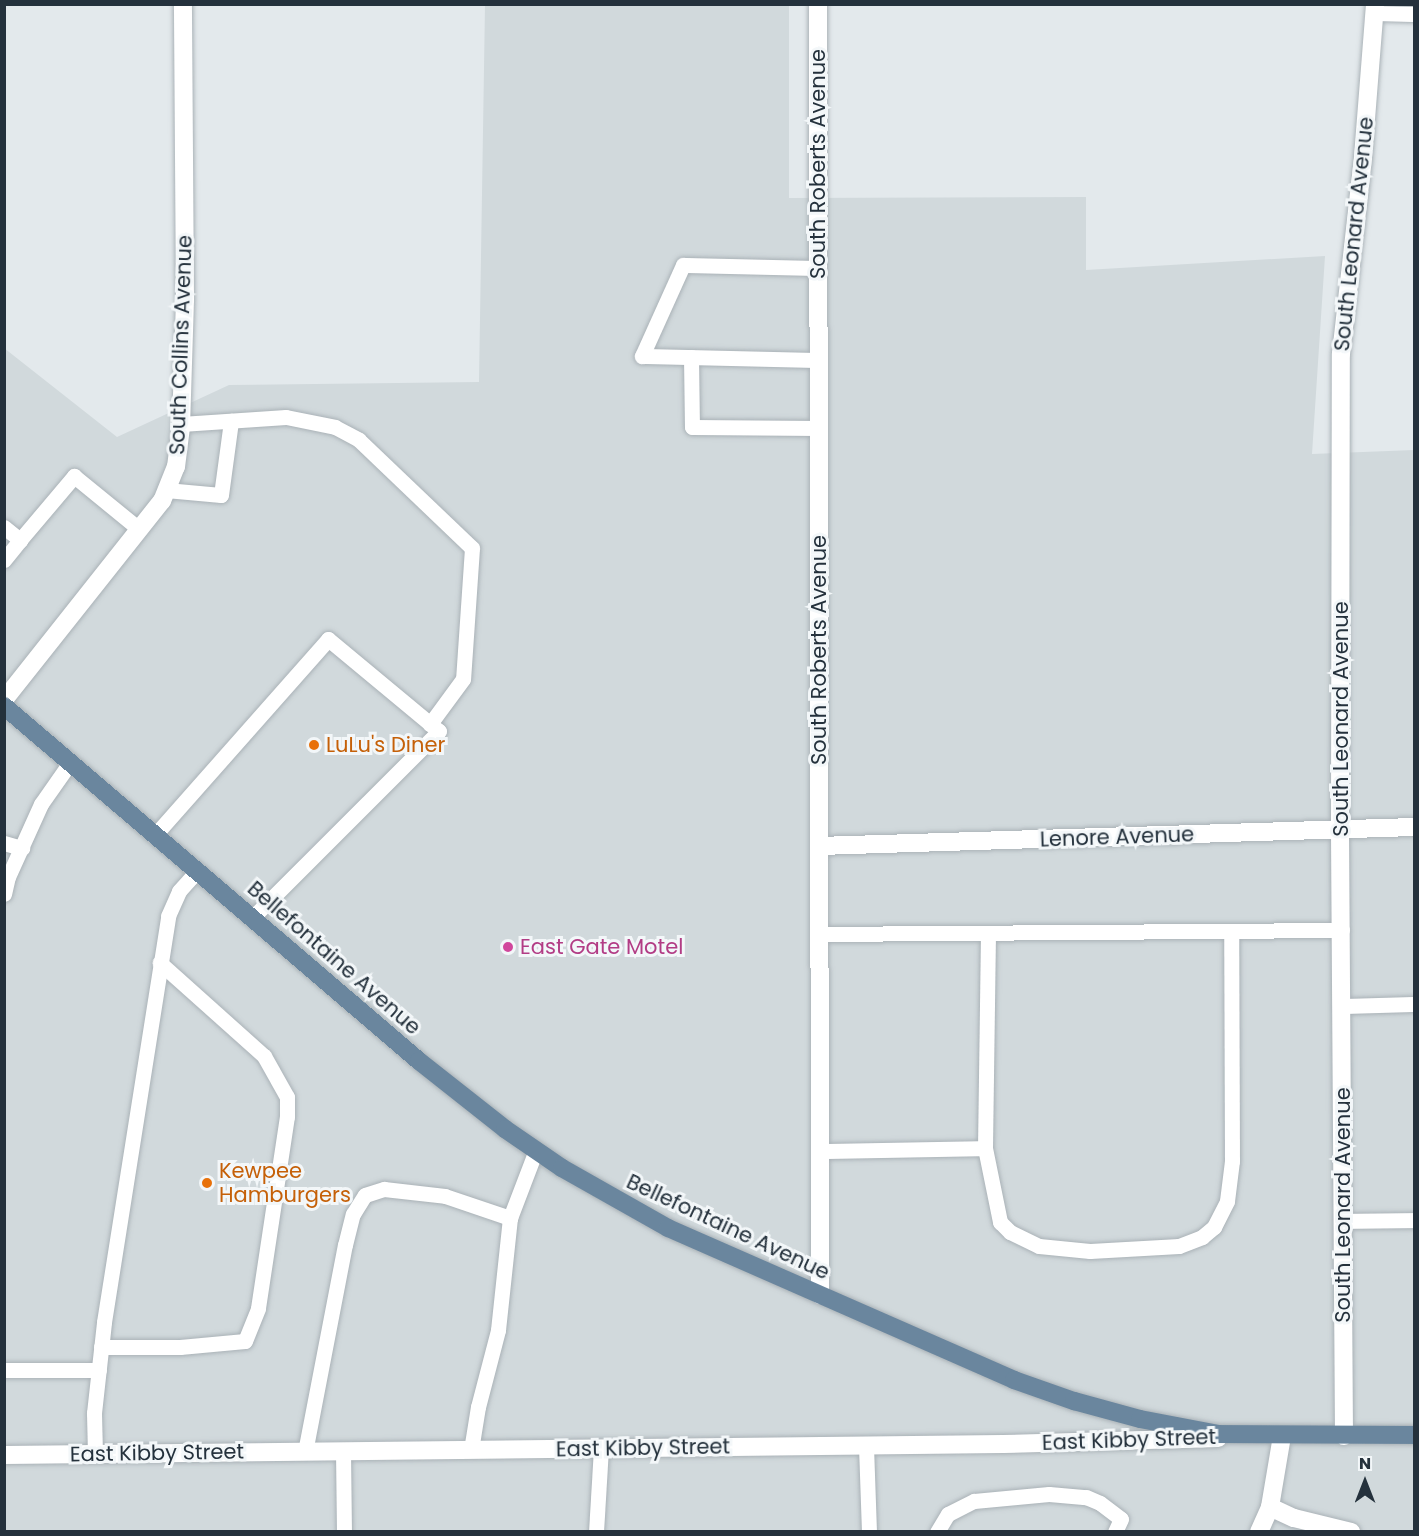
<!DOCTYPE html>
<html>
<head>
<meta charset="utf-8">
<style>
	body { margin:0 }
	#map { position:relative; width:1419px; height:1536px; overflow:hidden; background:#e3e9ec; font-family:Poppins,sans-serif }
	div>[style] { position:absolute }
	.built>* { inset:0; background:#d1d9dc }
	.roads { filter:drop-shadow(0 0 2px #aab2b7) drop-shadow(0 0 2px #aab2b7) }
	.lane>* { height:15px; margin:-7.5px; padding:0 7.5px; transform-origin:7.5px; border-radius:7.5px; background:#fff }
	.street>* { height:18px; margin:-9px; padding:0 9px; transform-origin:9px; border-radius:9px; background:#fff }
	.secondary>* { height:18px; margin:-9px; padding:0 9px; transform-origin:9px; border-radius:9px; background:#fff }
	.primary>* { height:18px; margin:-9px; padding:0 9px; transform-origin:9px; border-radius:9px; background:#6a869e }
	.dots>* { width:16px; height:16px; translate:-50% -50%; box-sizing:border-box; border:3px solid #f3f7f9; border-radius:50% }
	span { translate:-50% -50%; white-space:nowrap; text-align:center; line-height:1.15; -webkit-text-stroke:6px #f3f7f9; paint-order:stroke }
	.street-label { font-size:21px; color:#24313c }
	.food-label { font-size:21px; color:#c56008 }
	.left { translate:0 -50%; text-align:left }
	.hotel-label { font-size:21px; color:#b23c85 }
	.frame { position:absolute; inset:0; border:6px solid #24313c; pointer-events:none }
	.north { position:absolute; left:1335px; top:1452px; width:60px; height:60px; -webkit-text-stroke:4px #f3f7f9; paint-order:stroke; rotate:0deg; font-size:16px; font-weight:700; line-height:24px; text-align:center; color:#24313c }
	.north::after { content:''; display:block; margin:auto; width:21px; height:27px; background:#24313c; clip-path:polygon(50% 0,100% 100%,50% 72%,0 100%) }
</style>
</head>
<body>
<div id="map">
	<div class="built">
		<div style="clip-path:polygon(485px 5px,789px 5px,789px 198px,1086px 197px,1086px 270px,1325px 256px,1312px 454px,1414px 450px,1414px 1531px,5px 1531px,4px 348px,117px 437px,229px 385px,479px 382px)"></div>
	</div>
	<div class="roads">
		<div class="lane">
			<div style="left:1374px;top:13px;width:40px;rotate:1.4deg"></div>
			<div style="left:819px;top:268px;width:136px;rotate:-178.7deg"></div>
			<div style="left:683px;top:265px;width:100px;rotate:114.3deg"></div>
			<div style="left:642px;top:356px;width:177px;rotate:1.3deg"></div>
			<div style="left:691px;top:357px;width:70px;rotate:89.2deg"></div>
			<div style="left:692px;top:427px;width:127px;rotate:0.5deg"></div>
			<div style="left:181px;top:424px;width:105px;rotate:-3.8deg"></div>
			<div style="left:286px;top:417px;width:50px;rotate:11.5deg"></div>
			<div style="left:335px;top:427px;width:27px;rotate:28deg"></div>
			<div style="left:359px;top:440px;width:156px;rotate:43.7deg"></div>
			<div style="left:472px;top:548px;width:131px;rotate:93.9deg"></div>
			<div style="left:463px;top:679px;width:56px;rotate:126.3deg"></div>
			<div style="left:166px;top:490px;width:55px;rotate:5.2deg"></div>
			<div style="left:221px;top:495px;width:75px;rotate:-82.3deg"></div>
			<div style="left:4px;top:527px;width:21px;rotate:39deg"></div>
			<div style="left:20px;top:540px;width:84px;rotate:-49.8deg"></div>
			<div style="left:74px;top:476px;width:84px;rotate:39.2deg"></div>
			<div style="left:4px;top:560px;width:26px;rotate:-51deg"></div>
			<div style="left:154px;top:836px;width:263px;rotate:-48.5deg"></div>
			<div style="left:328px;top:639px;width:144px;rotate:39.7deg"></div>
			<div style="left:439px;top:731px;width:264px;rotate:135deg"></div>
			<div style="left:4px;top:843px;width:19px;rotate:16deg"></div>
			<div style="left:4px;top:894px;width:17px;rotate:-77deg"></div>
			<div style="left:8px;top:877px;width:80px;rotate:-65.7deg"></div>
			<div style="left:41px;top:804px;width:49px;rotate:-55deg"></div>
			<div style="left:819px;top:934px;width:523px;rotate:-0.44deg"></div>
			<div style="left:1343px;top:1006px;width:71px;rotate:-1.6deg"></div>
			<div style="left:985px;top:1148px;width:76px;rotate:78.5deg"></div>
			<div style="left:1000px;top:1222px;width:14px;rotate:45deg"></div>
			<div style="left:1010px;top:1232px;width:32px;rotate:26deg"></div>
			<div style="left:1039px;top:1246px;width:51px;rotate:5.6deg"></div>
			<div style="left:1090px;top:1251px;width:89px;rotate:-3.2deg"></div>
			<div style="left:1179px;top:1246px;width:25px;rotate:-21deg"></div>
			<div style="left:1202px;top:1237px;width:16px;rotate:-40deg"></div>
			<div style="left:1214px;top:1227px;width:29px;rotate:-63deg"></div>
			<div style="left:1227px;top:1201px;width:40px;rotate:-82.9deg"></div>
			<div style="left:1232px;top:1161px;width:230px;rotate:-90.2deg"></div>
			<div style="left:820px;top:1151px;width:165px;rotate:-1deg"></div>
			<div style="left:985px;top:1148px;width:215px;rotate:-89.2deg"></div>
			<div style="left:1343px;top:1221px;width:71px;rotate:-0.8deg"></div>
			<div style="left:101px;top:1347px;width:79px"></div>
			<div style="left:180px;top:1347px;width:65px;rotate:-5.3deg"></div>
			<div style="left:245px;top:1341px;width:35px;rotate:-68deg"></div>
			<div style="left:258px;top:1308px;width:193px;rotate:-81.4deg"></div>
			<div style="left:287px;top:1117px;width:20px;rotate:-90deg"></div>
			<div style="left:287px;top:1097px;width:47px;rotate:-119.3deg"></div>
			<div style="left:264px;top:1056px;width:140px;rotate:-138.2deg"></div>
			<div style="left:4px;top:1370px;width:95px"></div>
			<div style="left:866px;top:1446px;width:86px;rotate:88deg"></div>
			<div style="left:471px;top:1450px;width:44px;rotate:-80.8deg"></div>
			<div style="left:478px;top:1407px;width:80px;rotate:-75.4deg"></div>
			<div style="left:498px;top:1330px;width:113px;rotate:-83.9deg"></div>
			<div style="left:510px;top:1218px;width:73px;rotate:-69.1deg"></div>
			<div style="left:343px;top:1451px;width:81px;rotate:89.3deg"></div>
			<div style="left:305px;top:1452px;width:211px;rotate:-79.1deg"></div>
			<div style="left:345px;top:1245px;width:32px;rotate:-76deg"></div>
			<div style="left:353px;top:1214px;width:22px;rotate:-58deg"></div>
			<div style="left:365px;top:1195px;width:20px;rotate:-18deg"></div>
			<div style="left:384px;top:1189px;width:61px;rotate:6.5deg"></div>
			<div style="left:445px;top:1196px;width:69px;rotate:18.7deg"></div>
			<div style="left:95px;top:1454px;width:41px;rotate:-91.4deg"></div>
			<div style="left:94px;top:1413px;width:92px;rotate:-83.7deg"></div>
			<div style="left:104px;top:1322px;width:411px;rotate:-81deg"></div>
			<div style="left:168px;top:916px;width:27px;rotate:-66deg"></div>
			<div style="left:179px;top:891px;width:27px;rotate:-48deg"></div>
			<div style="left:596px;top:1532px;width:84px;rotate:-86.6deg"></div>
			<div style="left:937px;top:1532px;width:21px;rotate:-59deg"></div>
			<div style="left:948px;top:1514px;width:29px;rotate:-27deg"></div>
			<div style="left:974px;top:1501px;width:75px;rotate:-5.3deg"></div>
			<div style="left:1049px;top:1494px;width:37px;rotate:5deg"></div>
			<div style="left:1086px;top:1497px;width:15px;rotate:23deg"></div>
			<div style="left:1100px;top:1503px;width:26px;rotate:37deg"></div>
			<div style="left:1121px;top:1519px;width:14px;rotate:115deg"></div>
		</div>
		<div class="street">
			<div style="left:818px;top:4px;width:1291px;rotate:89.91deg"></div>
			<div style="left:4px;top:700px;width:254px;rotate:-51.6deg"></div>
			<div style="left:162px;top:501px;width:37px;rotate:-68deg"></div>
			<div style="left:176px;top:467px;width:40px;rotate:-82.9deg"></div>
			<div style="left:181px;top:427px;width:127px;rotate:-88.2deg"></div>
			<div style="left:185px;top:300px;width:296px;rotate:-90.4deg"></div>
			<div style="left:819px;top:846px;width:595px;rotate:-1.83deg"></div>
			<div style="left:1282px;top:1436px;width:72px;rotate:99.6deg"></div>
			<div style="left:1270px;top:1507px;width:26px;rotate:25deg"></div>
			<div style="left:1294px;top:1518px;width:59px;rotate:13.8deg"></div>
			<div style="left:1344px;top:1436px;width:606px;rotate:-90.38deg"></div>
			<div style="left:1340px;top:830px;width:476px;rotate:-89.9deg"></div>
			<div style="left:1341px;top:354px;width:198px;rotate:-83.6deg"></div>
			<div style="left:1363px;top:157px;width:153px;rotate:-85.5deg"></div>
			<div style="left:1259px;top:1532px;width:27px;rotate:-66deg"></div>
		</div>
		<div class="secondary">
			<div style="left:4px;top:1455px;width:999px;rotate:-0.63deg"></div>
			<div style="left:1003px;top:1444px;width:215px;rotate:-1.6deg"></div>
		</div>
		<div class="primary">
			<div style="left:4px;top:706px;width:546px;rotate:40.54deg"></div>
			<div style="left:419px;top:1061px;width:110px;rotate:38.3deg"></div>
			<div style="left:505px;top:1129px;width:69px;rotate:34.4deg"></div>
			<div style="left:562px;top:1168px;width:122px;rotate:29.5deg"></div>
			<div style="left:668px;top:1228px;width:378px;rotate:23.7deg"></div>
			<div style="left:1014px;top:1380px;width:64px;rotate:19.3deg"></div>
			<div style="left:1074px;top:1401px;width:68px;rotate:15.3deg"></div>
			<div style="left:1140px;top:1419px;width:79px;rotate:10.9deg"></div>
			<div style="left:1218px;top:1434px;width:196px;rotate:0.3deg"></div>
		</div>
	</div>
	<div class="dots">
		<div style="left:314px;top:745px;background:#e8710a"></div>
		<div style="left:508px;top:947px;background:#d1479c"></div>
		<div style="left:207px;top:1183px;background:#e8710a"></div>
	</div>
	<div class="street-label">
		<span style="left:818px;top:164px;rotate:-90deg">South Roberts Avenue</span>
		<span style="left:1354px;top:234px;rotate:-84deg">South Leonard Avenue</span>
		<span style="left:181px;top:345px;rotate:-88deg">South Collins Avenue</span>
		<span style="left:819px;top:650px;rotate:-90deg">South Roberts Avenue</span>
		<span style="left:1341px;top:719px;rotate:-90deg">South Leonard Avenue</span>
		<span style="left:1117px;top:837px;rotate:-2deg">Lenore Avenue</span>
		<span style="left:334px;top:958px;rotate:41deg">Bellefontaine Avenue</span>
		<span style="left:1343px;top:1205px;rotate:-90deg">South Leonard Avenue</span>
		<span style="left:728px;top:1227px;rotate:25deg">Bellefontaine Avenue</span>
		<span style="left:1129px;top:1440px;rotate:-2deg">East Kibby Street</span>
		<span style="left:643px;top:1448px;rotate:-1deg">East Kibby Street</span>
		<span style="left:157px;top:1453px;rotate:-1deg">East Kibby Street</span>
	</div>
	<div class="food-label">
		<span class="left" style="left:326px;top:745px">LuLu's Diner</span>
		<span class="left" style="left:219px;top:1183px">Kewpee<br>Hamburgers</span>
	</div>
	<div class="hotel-label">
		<span class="left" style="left:520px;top:947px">East Gate Motel</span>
	</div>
	<div class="frame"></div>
	<div class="north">N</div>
</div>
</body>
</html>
